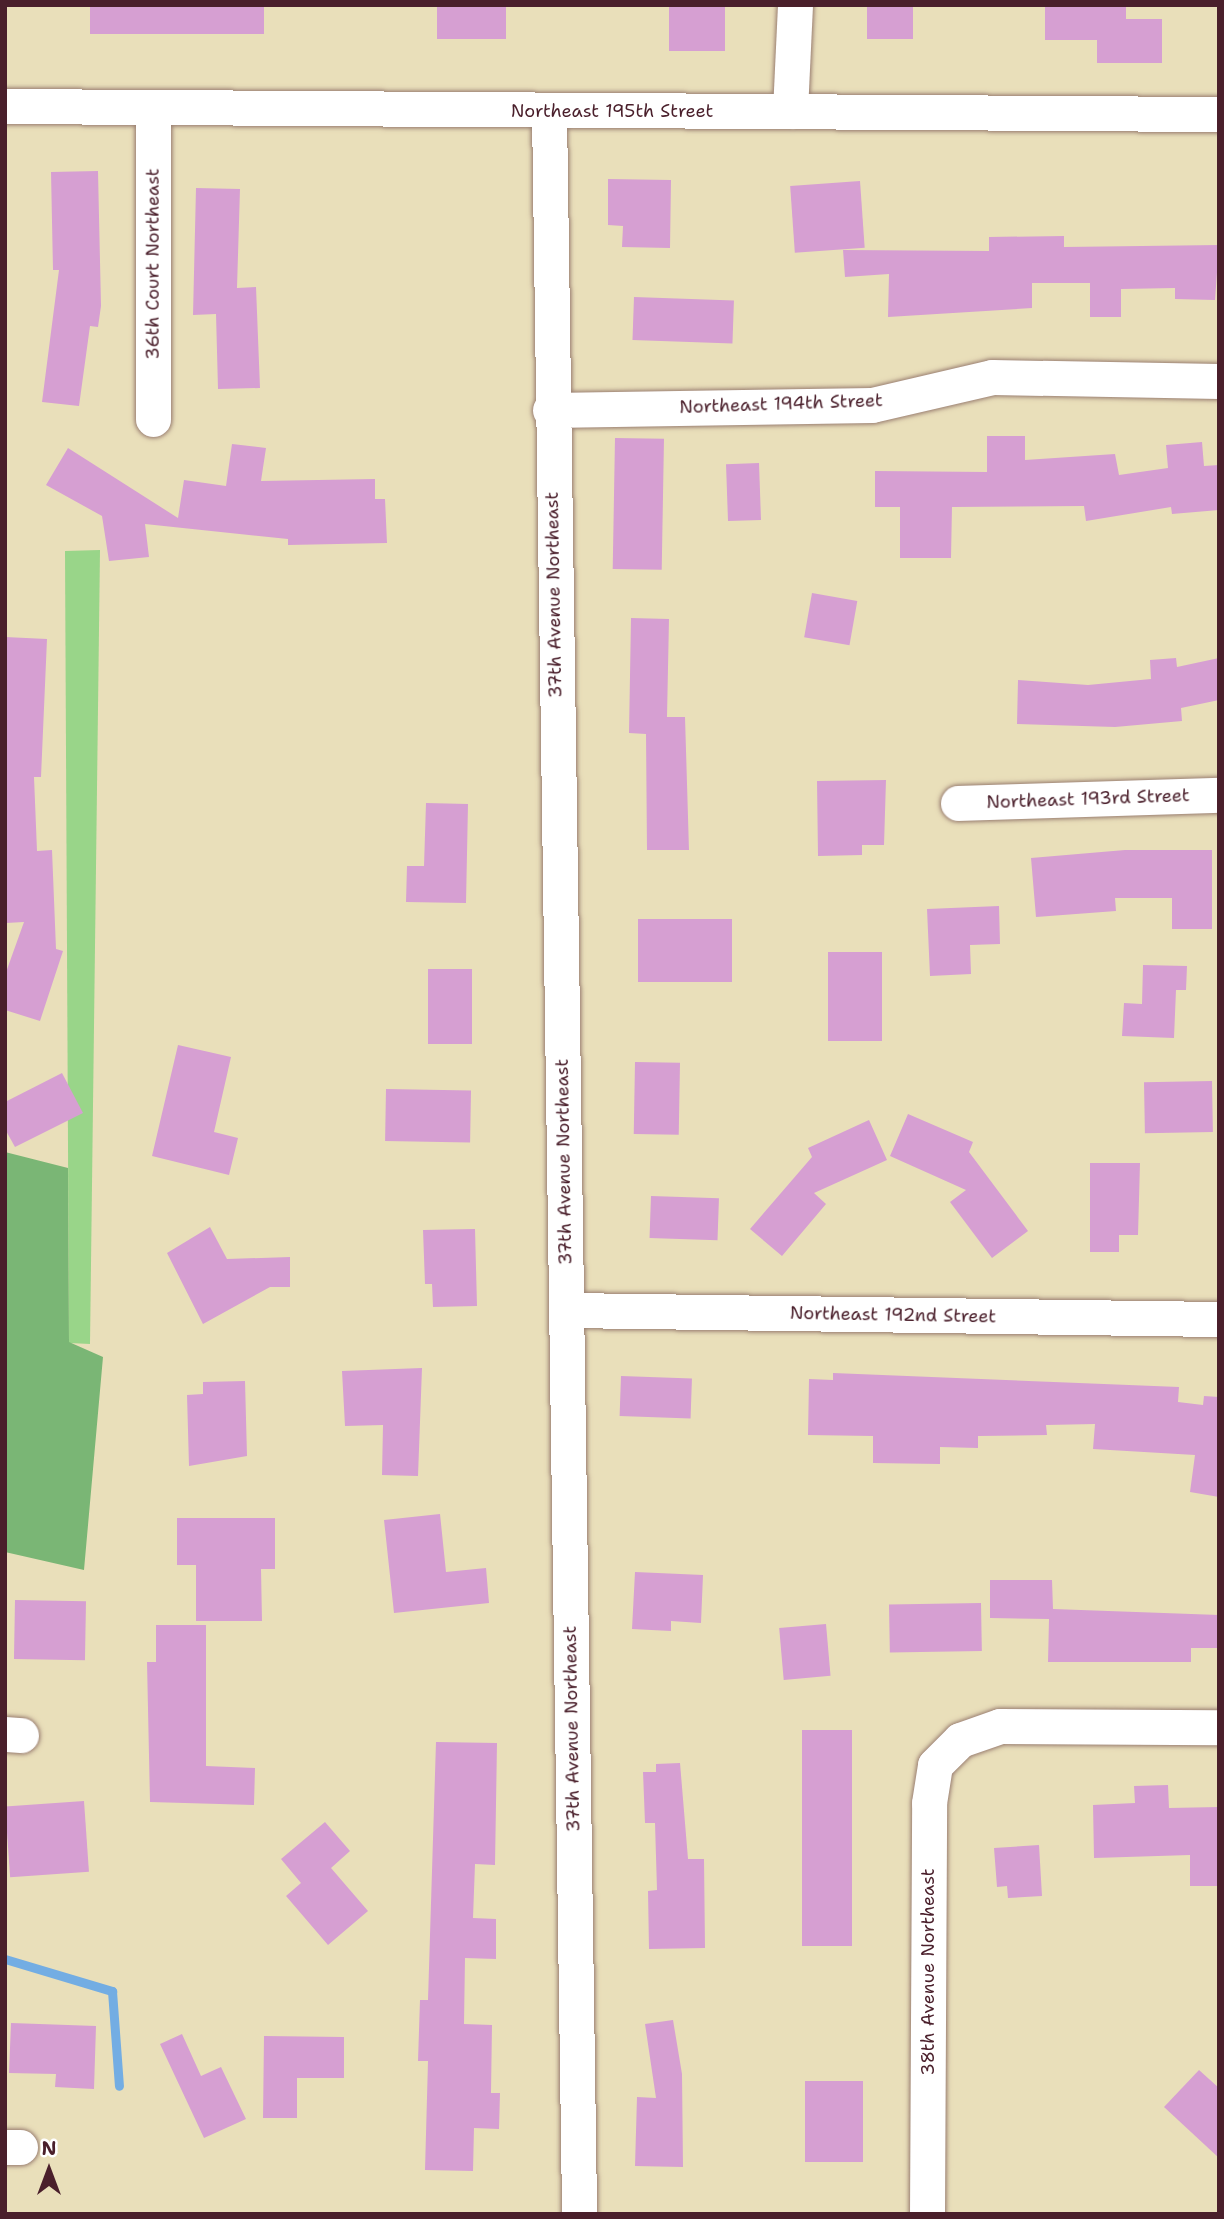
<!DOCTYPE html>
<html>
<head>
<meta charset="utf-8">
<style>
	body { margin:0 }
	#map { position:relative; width:1224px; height:2219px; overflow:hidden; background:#e9dfba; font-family:"Shantell Sans",sans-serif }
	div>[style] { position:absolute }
	.green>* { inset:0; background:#99d589 }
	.forest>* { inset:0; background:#7ab675 }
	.stream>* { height:9px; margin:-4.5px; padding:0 4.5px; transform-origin:4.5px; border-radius:4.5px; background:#73ade3 }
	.building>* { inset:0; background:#d69fd2; transform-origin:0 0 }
	.roads { filter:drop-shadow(0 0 2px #9a7f72) drop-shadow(0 0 2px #9a7f72) }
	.street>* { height:35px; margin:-17.5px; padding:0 17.5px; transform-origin:17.5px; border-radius:17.5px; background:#fff }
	span { translate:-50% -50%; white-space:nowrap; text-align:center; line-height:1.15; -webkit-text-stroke:7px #fff; paint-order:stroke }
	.street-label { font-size:18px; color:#4a1f2b }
	.frame { position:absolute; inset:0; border:7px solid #4a1f2b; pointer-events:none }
	.north { position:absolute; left:14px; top:2135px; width:70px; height:70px; -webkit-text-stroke:5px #fff; paint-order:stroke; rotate:0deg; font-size:19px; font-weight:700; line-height:28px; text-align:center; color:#4a1f2b }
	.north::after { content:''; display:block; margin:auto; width:24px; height:32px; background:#4a1f2b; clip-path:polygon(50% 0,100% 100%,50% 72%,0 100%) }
</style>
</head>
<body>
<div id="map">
	<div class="green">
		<div style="clip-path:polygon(100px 550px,90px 1344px,69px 1343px,65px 551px)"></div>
	</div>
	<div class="forest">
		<div style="clip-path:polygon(5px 1152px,68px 1168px,69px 1342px,103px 1357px,84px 1570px,5px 1552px)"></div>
	</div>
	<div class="stream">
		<div style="left:5px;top:1959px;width:112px;rotate:16.7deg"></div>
		<div style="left:112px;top:1991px;width:95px;rotate:85.8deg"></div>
	</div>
	<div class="building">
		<div style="left:90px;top:5px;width:174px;height:29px"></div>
		<div style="left:437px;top:5px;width:69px;height:34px"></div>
		<div style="left:669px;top:5px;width:56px;height:46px"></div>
		<div style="left:867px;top:5px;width:46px;height:34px"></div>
		<div style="clip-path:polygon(1045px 5px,1126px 5px,1126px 19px,1162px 19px,1162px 63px,1097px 63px,1097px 40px,1045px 40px)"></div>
		<div style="clip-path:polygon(98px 171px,101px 306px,98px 327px,90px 326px,79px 406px,42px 402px,59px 270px,53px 270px,51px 172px)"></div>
		<div style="clip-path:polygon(608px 179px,671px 180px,670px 248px,622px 247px,623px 226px,608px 225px)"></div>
		<div style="left:860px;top:181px;width:67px;height:70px;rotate:86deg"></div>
		<div style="clip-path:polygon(196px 188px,240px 189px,237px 288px,256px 287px,260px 388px,218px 389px,216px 314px,193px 315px)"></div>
		<div style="clip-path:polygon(1064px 236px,1064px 247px,1219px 245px,1215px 300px,1175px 299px,1175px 288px,1121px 289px,1121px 317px,1090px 317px,1090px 283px,1032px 283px,1032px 308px,888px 317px,889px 274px,845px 277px,843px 250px,989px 251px,989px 237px)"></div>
		<div style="left:634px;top:297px;width:100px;height:43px;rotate:2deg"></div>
		<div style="clip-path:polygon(987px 436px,1025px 436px,1025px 460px,1115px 454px,1119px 475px,1168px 468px,1166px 445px,1202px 442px,1204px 466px,1219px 465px,1219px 510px,1172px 514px,1171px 507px,1086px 521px,1084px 506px,952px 507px,951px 558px,900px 558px,900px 507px,875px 507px,875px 471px,987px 472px)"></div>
		<div style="left:615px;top:438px;width:49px;height:131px;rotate:1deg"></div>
		<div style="clip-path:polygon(232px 444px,266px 448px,261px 481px,375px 479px,375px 499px,385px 499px,387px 543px,288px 545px,288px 539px,145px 524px,149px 557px,109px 561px,102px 516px,46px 485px,68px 448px,178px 518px,184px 480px,226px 486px)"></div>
		<div style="left:759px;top:463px;width:57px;height:33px;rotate:88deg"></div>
		<div style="left:812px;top:593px;width:46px;height:45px;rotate:10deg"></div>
		<div style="clip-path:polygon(631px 618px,669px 619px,667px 717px,685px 717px,689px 850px,647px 850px,646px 734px,629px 733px)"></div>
		<div style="clip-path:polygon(5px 637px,47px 639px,41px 777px,34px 777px,37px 851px,52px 850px,56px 949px,63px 951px,40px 1021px,5px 1010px,5px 975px,24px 922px,6px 923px)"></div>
		<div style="clip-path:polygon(1176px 658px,1177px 667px,1219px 658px,1219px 700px,1181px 708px,1182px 721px,1115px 727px,1017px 724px,1018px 680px,1088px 685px,1151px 679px,1150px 660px)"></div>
		<div style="clip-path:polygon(886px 780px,884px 845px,862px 845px,862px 855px,818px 856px,817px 781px)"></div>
		<div style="clip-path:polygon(426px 803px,468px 804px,466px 903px,406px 902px,407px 866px,424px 866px)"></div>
		<div style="clip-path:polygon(1125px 850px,1212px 850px,1212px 929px,1172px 929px,1172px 898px,1115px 898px,1116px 911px,1036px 917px,1031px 858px)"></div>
		<div style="clip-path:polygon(999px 906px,1000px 944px,970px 945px,971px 974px,930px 976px,927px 909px)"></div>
		<div style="left:638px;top:919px;width:94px;height:63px"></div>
		<div style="left:828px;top:952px;width:54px;height:89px"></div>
		<div style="clip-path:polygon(1143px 965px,1187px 966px,1186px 990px,1176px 990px,1174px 1038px,1122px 1036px,1124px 1003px,1142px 1004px)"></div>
		<div style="left:428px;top:969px;width:44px;height:75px"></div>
		<div style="clip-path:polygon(178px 1045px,231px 1057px,214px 1132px,238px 1138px,229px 1175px,152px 1156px)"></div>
		<div style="left:635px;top:1062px;width:45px;height:72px;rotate:1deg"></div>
		<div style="clip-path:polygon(62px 1073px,83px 1113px,15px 1147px,5px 1129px,5px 1102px)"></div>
		<div style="left:1212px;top:1081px;width:51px;height:68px;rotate:89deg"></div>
		<div style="left:386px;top:1089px;width:85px;height:52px;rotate:1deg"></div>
		<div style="clip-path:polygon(908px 1114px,973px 1142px,969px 1152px,1028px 1231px,992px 1258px,950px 1202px,966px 1190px,890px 1156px)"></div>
		<div style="clip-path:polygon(869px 1120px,887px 1160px,814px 1193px,826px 1204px,782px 1256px,750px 1229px,812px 1157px,808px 1148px)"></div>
		<div style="clip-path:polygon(1090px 1163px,1140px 1163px,1138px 1235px,1119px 1235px,1119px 1252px,1090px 1252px)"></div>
		<div style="left:651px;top:1196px;width:68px;height:42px;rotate:2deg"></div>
		<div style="clip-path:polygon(210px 1227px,227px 1259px,290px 1257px,290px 1287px,270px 1287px,203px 1324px,167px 1253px)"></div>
		<div style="clip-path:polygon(475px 1229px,477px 1306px,433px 1307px,432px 1284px,425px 1284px,423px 1230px)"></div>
		<div style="clip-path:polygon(422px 1368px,418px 1476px,382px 1475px,383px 1425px,345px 1426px,342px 1371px)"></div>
		<div style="clip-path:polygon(833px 1373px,1179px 1387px,1178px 1402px,1203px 1405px,1204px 1396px,1219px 1397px,1219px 1497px,1190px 1492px,1195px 1455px,1093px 1449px,1095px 1424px,1046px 1425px,1047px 1435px,978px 1436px,978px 1448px,940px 1447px,940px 1464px,873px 1463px,873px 1436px,808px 1435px,809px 1379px,833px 1380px)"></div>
		<div style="left:621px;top:1376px;width:71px;height:40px;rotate:2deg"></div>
		<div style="clip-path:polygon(245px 1381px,247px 1456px,189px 1466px,187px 1395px,203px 1394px,203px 1382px)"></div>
		<div style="clip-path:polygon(440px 1514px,446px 1572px,486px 1568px,489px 1603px,394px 1613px,384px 1520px)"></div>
		<div style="clip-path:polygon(177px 1518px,275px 1518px,275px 1569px,261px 1569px,262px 1621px,196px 1621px,196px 1565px,177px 1565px)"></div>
		<div style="clip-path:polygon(635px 1572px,703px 1575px,701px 1623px,671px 1621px,671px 1631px,632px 1629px)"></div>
		<div style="clip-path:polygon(990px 1580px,1052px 1580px,1053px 1609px,1219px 1615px,1219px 1648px,1191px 1648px,1191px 1662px,1048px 1662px,1049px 1619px,990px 1618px)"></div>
		<div style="left:15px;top:1600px;width:71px;height:59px;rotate:1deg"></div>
		<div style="left:981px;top:1603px;width:48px;height:92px;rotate:89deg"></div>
		<div style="left:826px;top:1624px;width:52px;height:47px;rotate:85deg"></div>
		<div style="clip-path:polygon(156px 1625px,206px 1625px,206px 1766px,255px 1768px,254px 1805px,150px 1802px,147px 1662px,156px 1662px)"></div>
		<div style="left:802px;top:1730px;width:50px;height:216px"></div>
		<div style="clip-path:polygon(436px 1742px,497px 1743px,495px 1865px,475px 1864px,473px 1918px,496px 1919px,496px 1959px,465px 1958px,464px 2024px,492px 2025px,491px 2093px,500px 2093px,499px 2129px,474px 2128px,473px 2171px,425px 2170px,428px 2061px,418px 2061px,420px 2000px,428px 2000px)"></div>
		<div style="clip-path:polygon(680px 1763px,688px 1859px,704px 1859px,705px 1948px,649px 1949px,648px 1891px,657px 1890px,655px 1823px,645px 1823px,643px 1772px,656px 1772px,656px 1764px)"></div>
		<div style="clip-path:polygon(1168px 1785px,1169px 1808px,1219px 1807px,1219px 1886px,1190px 1886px,1190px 1855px,1094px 1858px,1093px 1805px,1135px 1803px,1134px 1786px)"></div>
		<div style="left:84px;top:1801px;width:71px;height:79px;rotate:86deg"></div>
		<div style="clip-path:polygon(325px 1822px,350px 1851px,331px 1868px,368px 1911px,328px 1945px,286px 1896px,301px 1883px,281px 1859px)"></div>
		<div style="clip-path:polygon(1039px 1845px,1042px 1896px,1008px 1898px,1007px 1886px,997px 1887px,994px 1848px)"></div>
		<div style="clip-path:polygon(673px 2020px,682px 2074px,683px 2167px,635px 2166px,637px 2097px,656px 2098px,645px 2024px)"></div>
		<div style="clip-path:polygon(11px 2023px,96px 2026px,94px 2089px,55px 2087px,56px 2074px,9px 2073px)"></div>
		<div style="clip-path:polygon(182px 2034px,201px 2076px,221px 2067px,246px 2119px,204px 2138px,160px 2044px)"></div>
		<div style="clip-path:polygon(264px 2036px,344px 2037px,344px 2078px,297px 2078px,297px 2118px,263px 2118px)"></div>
		<div style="clip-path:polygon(1199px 2070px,1219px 2088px,1219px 2158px,1164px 2107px)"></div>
		<div style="left:805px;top:2081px;width:58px;height:81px"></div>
	</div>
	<div class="roads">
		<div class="street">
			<div style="left:5px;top:106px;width:1214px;rotate:0.38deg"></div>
			<div style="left:153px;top:108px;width:311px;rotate:90deg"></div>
			<div style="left:549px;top:111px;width:2103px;rotate:89.18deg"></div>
			<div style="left:790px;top:111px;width:106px;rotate:-87.3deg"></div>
			<div style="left:550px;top:410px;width:322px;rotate:-0.9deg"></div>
			<div style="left:872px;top:405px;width:123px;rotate:-13.1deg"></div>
			<div style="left:992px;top:377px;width:227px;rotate:1deg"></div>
			<div style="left:958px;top:803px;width:261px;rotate:-1.8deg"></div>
			<div style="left:566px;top:1310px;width:653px;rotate:0.79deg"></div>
			<div style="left:5px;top:1734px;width:16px;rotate:4deg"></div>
			<div style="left:5px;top:2147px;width:15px"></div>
			<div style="left:927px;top:2214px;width:411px;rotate:-89.7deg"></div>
			<div style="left:929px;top:1803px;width:38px;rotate:-81deg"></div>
			<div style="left:935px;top:1765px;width:35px;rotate:-45deg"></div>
			<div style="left:960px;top:1740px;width:42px;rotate:-19.3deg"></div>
			<div style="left:1000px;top:1726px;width:219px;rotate:0.3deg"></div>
		</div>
	</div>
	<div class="street-label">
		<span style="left:612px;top:111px">Northeast 195th Street</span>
		<span style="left:153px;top:264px;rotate:-90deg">36th Court Northeast</span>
		<span style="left:781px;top:404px;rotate:-2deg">Northeast 194th Street</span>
		<span style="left:554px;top:595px;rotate:-91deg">37th Avenue Northeast</span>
		<span style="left:1088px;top:799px;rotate:-2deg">Northeast 193rd Street</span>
		<span style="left:564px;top:1162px;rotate:-91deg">37th Avenue Northeast</span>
		<span style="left:893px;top:1315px;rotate:1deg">Northeast 192nd Street</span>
		<span style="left:572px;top:1729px;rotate:-91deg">37th Avenue Northeast</span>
		<span style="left:928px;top:1972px;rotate:-90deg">38th Avenue Northeast</span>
	</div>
	<div class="frame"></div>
	<div class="north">N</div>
</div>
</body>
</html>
